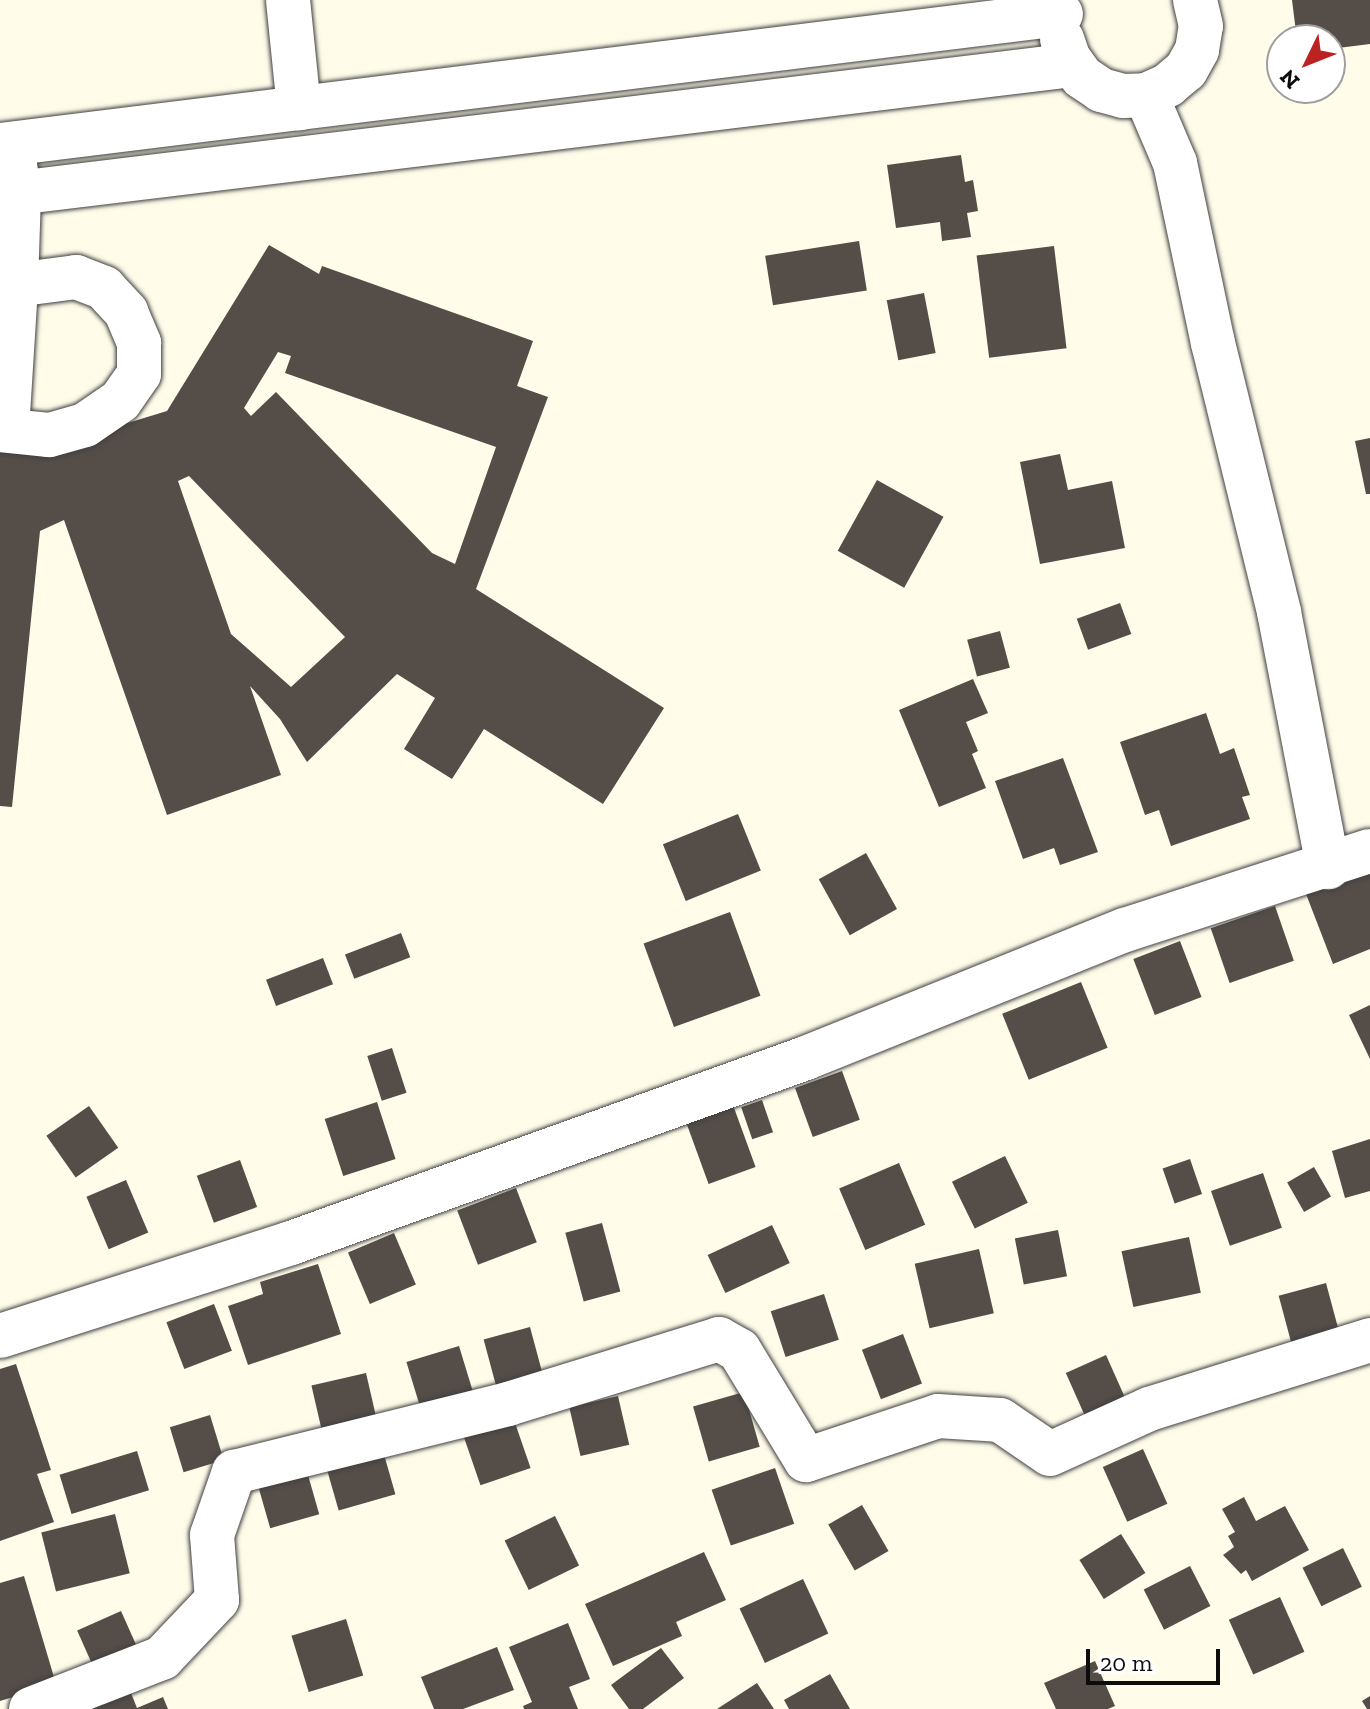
<!DOCTYPE html>
<html>
<head>
<meta charset="utf-8">
<style>
	body { margin:0 }
	#map { position:relative; width:1370px; height:1709px; overflow:hidden; background:#fffcea; font-family:"Zilla Slab",serif }
	div>[style] { position:absolute }
	.building>* { inset:0; background:#544d48; transform-origin:0 0 }
	.roads { filter:drop-shadow(0 0 2px #3f3f3f) drop-shadow(0 0 2px #3f3f3f) }
	.minor>* { height:44px; margin:-22px; padding:0 22px; transform-origin:22px; border-radius:22px; background:#fff }
	span { translate:-50% -50%; white-space:nowrap; text-align:center; line-height:1.15; -webkit-text-stroke:8px #fff; paint-order:stroke }
	.north { position:absolute; left:1266px; top:24px; width:80px; height:80px; box-sizing:border-box; background:#fff; border:2px solid #9e9e9e; border-radius:50%; rotate:227deg; font-size:22px; font-weight:700; line-height:32px; text-align:center; color:#0c0c0c }
	.north::after { content:''; display:block; margin:auto; width:28px; height:36px; background:#bd2223; clip-path:polygon(50% 0,100% 100%,50% 72%,0 100%) }
	.scale { position:absolute; left:1086px; top:1649px; width:134px; height:36px; box-sizing:border-box; border:4px solid #0c0c0c; border-top:0; padding-left:10px; font-size:24px; line-height:28px; white-space:nowrap; color:#0c0c0c; -webkit-text-stroke:6px #fff; paint-order:stroke }
</style>
</head>
<body>
<div id="map">
	<div class="building">
		<div style="clip-path:polygon(1292px 0,1370px 0,1370px 44px,1330px 49px,1330px 40px,1297px 40px)"></div>
		<div style="clip-path:polygon(961px 155px,965px 182px,973px 180px,978px 211px,967px 213px,971px 237px,942px 241px,940px 222px,896px 228px,887px 165px)"></div>
		<div style="left:859px;top:241px;width:50px;height:95px;rotate:81deg"></div>
		<div style="clip-path:polygon(evenodd,269px 245px,319px 274px,322px 266px,533px 341px,517px 386px,548px 397px,476px 589px,664px 708px,603px 804px,484px 729px,452px 779px,404px 749px,435px 698px,397px 674px,307px 762px,280px 719px,250px 686px,281px 775px,167px 815px,64px 520px,40px 531px,12px 807px,0 806px,0 409px,31px 411px,29px 453px,167px 411px,269px 245px,278px 352px,291px 356px,285px 373px,496px 447px,455px 564px,432px 553px,276px 392px,251px 416px,244px 408px,278px 352px,269px 245px,189px 476px,345px 637px,291px 687px,231px 634px,178px 481px,189px 476px)"></div>
		<div style="left:1054px;top:246px;width:103px;height:78px;rotate:83deg"></div>
		<div style="left:924px;top:293px;width:61px;height:38px;rotate:79deg"></div>
		<div style="clip-path:polygon(1370px 438px,1370px 494px,1366px 494px,1355px 441px)"></div>
		<div style="clip-path:polygon(1060px 454px,1068px 490px,1112px 481px,1125px 548px,1040px 564px,1020px 462px)"></div>
		<div style="left:877px;top:480px;width:76px;height:81px;rotate:29deg"></div>
		<div style="left:1120px;top:603px;width:33px;height:46px;rotate:70deg"></div>
		<div style="left:1000px;top:631px;width:38px;height:34px;rotate:75deg"></div>
		<div style="clip-path:polygon(973px 679px,988px 713px,966px 722px,978px 751px,972px 754px,986px 788px,939px 807px,899px 710px)"></div>
		<div style="clip-path:polygon(1206px 713px,1220px 754px,1234px 748px,1250px 795px,1242px 797px,1250px 819px,1171px 846px,1159px 810px,1145px 815px,1120px 742px)"></div>
		<div style="clip-path:polygon(1063px 758px,1098px 852px,1060px 865px,1054px 848px,1023px 859px,995px 781px)"></div>
		<div style="left:738px;top:814px;width:61px;height:81px;rotate:68deg"></div>
		<div style="left:866px;top:853px;width:64px;height:54px;rotate:61deg"></div>
		<div style="clip-path:polygon(1370px 869px,1370px 949px,1333px 964px,1306px 894px)"></div>
		<div style="left:1275px;top:906px;width:58px;height:68px;rotate:71deg"></div>
		<div style="left:730px;top:912px;width:89px;height:92px;rotate:70deg"></div>
		<div style="left:401px;top:933px;width:26px;height:60px;rotate:69deg"></div>
		<div style="left:1180px;top:941px;width:60px;height:50px;rotate:69deg"></div>
		<div style="left:323px;top:958px;width:28px;height:61px;rotate:69deg"></div>
		<div style="left:1081px;top:982px;width:71px;height:85px;rotate:68deg"></div>
		<div style="clip-path:polygon(1370px 1005px,1370px 1059px,1349px 1015px)"></div>
		<div style="left:392px;top:1048px;width:47px;height:26px;rotate:72deg"></div>
		<div style="left:842px;top:1071px;width:52px;height:50px;rotate:70deg"></div>
		<div style="left:762px;top:1100px;width:34px;height:22px;rotate:71deg"></div>
		<div style="left:377px;top:1102px;width:60px;height:55px;rotate:72deg"></div>
		<div style="left:733px;top:1105px;width:66px;height:50px;rotate:70deg"></div>
		<div style="left:89px;top:1106px;width:51px;height:52px;rotate:55deg"></div>
		<div style="clip-path:polygon(1370px 1139px,1370px 1191px,1345px 1198px,1332px 1151px)"></div>
		<div style="left:1005px;top:1156px;width:52px;height:59px;rotate:64deg"></div>
		<div style="left:1190px;top:1159px;width:37px;height:29px;rotate:71deg"></div>
		<div style="left:240px;top:1160px;width:50px;height:46px;rotate:70deg"></div>
		<div style="left:899px;top:1163px;width:67px;height:65px;rotate:67deg"></div>
		<div style="left:1314px;top:1167px;width:34px;height:31px;rotate:60deg"></div>
		<div style="left:1263px;top:1173px;width:58px;height:55px;rotate:71deg"></div>
		<div style="left:126px;top:1180px;width:57px;height:43px;rotate:67deg"></div>
		<div style="left:516px;top:1188px;width:58px;height:63px;rotate:69deg"></div>
		<div style="left:602px;top:1223px;width:71px;height:38px;rotate:75deg"></div>
		<div style="left:772px;top:1225px;width:42px;height:71px;rotate:65deg"></div>
		<div style="left:1058px;top:1230px;width:47px;height:44px;rotate:79deg"></div>
		<div style="left:394px;top:1233px;width:56px;height:50px;rotate:67deg"></div>
		<div style="left:1189px;top:1237px;width:57px;height:69px;rotate:78deg"></div>
		<div style="left:979px;top:1249px;width:66px;height:66px;rotate:77deg"></div>
		<div style="clip-path:polygon(318px 1264px,341px 1334px,248px 1365px,228px 1306px,263px 1294px,260px 1282px)"></div>
		<div style="left:1326px;top:1283px;width:50px;height:49px;rotate:75deg"></div>
		<div style="left:824px;top:1294px;width:48px;height:56px;rotate:72deg"></div>
		<div style="left:214px;top:1304px;width:50px;height:51px;rotate:69deg"></div>
		<div style="left:530px;top:1327px;width:48px;height:48px;rotate:75deg"></div>
		<div style="left:903px;top:1334px;width:53px;height:44px;rotate:69deg"></div>
		<div style="left:459px;top:1346px;width:54px;height:55px;rotate:73deg"></div>
		<div style="left:1106px;top:1355px;width:54px;height:44px;rotate:66deg"></div>
		<div style="clip-path:polygon(16px 1364px,51px 1470px,37px 1474px,54px 1522px,0 1541px,0 1369px)"></div>
		<div style="left:366px;top:1373px;width:50px;height:56px;rotate:77deg"></div>
		<div style="left:744px;top:1392px;width:57px;height:53px;rotate:74deg"></div>
		<div style="left:618px;top:1396px;width:50px;height:50px;rotate:77deg"></div>
		<div style="left:210px;top:1415px;width:47px;height:42px;rotate:73deg"></div>
		<div style="left:513px;top:1417px;width:54px;height:53px;rotate:71deg"></div>
		<div style="left:1143px;top:1449px;width:60px;height:44px;rotate:66deg"></div>
		<div style="left:137px;top:1451px;width:41px;height:81px;rotate:73deg"></div>
		<div style="left:383px;top:1451px;width:45px;height:59px;rotate:74deg"></div>
		<div style="left:306px;top:1468px;width:48px;height:51px;rotate:74deg"></div>
		<div style="left:775px;top:1468px;width:59px;height:67px;rotate:71deg"></div>
		<div style="clip-path:polygon(1244px 1497px,1256px 1521px,1285px 1506px,1309px 1550px,1252px 1581px,1246px 1570px,1241px 1574px,1223px 1555px,1234px 1547px,1228px 1536px,1235px 1532px,1222px 1509px)"></div>
		<div style="left:862px;top:1505px;width:53px;height:39px;rotate:60deg"></div>
		<div style="left:115px;top:1514px;width:61px;height:76px;rotate:76deg"></div>
		<div style="left:555px;top:1516px;width:55px;height:56px;rotate:64deg"></div>
		<div style="left:1121px;top:1534px;width:46px;height:49px;rotate:58deg"></div>
		<div style="left:1343px;top:1548px;width:43px;height:45px;rotate:64deg"></div>
		<div style="clip-path:polygon(704px 1552px,726px 1600px,676px 1622px,682px 1636px,613px 1666px,585px 1604px)"></div>
		<div style="left:1190px;top:1566px;width:45px;height:52px;rotate:63deg"></div>
		<div style="clip-path:polygon(24px 1576px,56px 1684px,0 1701px,0 1583px)"></div>
		<div style="left:803px;top:1579px;width:60px;height:70px;rotate:65deg"></div>
		<div style="left:1280px;top:1597px;width:60px;height:56px;rotate:66deg"></div>
		<div style="left:121px;top:1611px;width:42px;height:48px;rotate:66deg"></div>
		<div style="left:346px;top:1619px;width:59px;height:57px;rotate:73deg"></div>
		<div style="clip-path:polygon(568px 1623px,590px 1679px,569px 1687px,578px 1709px,524px 1709px,523px 1706px,532px 1702px,509px 1647px)"></div>
		<div style="clip-path:polygon(497px 1647px,514px 1690px,463px 1709px,434px 1709px,421px 1677px)"></div>
		<div style="clip-path:polygon(661px 1648px,684px 1678px,643px 1709px,629px 1709px,611px 1685px)"></div>
		<div style="clip-path:polygon(1095px 1661px,1115px 1706px,1108px 1709px,1056px 1709px,1044px 1683px)"></div>
		<div style="clip-path:polygon(830px 1674px,850px 1709px,789px 1709px,784px 1700px)"></div>
		<div style="clip-path:polygon(127px 1683px,137px 1708px,163px 1697px,168px 1709px,77px 1709px)"></div>
		<div style="clip-path:polygon(757px 1683px,774px 1709px,717px 1709px)"></div>
		<div style="clip-path:polygon(1370px 1696px,1370px 1709px,1367px 1709px,1362px 1701px)"></div>
	</div>
	<div class="roads">
		<div class="minor">
			<div style="left:288px;top:0;width:109px;rotate:84.2deg"></div>
			<div style="left:1062px;top:39px;width:21px;rotate:71deg"></div>
			<div style="left:1069px;top:59px;width:22px;rotate:54deg"></div>
			<div style="left:1082px;top:77px;width:23px;rotate:34deg"></div>
			<div style="left:1101px;top:90px;width:23px;rotate:15deg"></div>
			<div style="left:1123px;top:96px;width:23px;rotate:-2deg"></div>
			<div style="left:1146px;top:95px;width:24px;rotate:-24deg"></div>
			<div style="left:1168px;top:85px;width:23px;rotate:-40deg"></div>
			<div style="left:1186px;top:70px;width:23px;rotate:-61deg"></div>
			<div style="left:1197px;top:50px;width:24px;rotate:-81deg"></div>
			<div style="left:1201px;top:26px;width:27px;rotate:-103deg"></div>
			<div style="left:1146px;top:95px;width:74px;rotate:66.9deg"></div>
			<div style="left:1175px;top:163px;width:184px;rotate:78.1deg"></div>
			<div style="left:1213px;top:343px;width:277px;rotate:76.2deg"></div>
			<div style="left:1279px;top:612px;width:260px;rotate:79.1deg"></div>
			<div style="left:0;top:145px;width:1069px;rotate:-7.04deg"></div>
			<div style="left:0;top:195px;width:1081px;rotate:-6.91deg"></div>
			<div style="left:0;top:287px;width:77px;rotate:-7.5deg"></div>
			<div style="left:76px;top:277px;width:30px;rotate:21deg"></div>
			<div style="left:104px;top:288px;width:33px;rotate:47deg"></div>
			<div style="left:126px;top:312px;width:34px;rotate:67deg"></div>
			<div style="left:139px;top:343px;width:31px;rotate:90deg"></div>
			<div style="left:139px;top:374px;width:33px;rotate:125deg"></div>
			<div style="left:120px;top:401px;width:42px;rotate:145.6deg"></div>
			<div style="left:85px;top:425px;width:37px;rotate:164deg"></div>
			<div style="left:49px;top:435px;width:49px;rotate:-174.2deg"></div>
			<div style="left:7px;top:430px;width:145px;rotate:-86.4deg"></div>
			<div style="left:16px;top:285px;width:92px;rotate:-88.1deg"></div>
			<div style="left:19px;top:193px;width:28px;rotate:-98deg"></div>
			<div style="left:0;top:1336px;width:305px;rotate:-17.7deg"></div>
			<div style="left:291px;top:1243px;width:547px;rotate:-19.76deg"></div>
			<div style="left:806px;top:1058px;width:344px;rotate:-21.9deg"></div>
			<div style="left:1125px;top:930px;width:257px;rotate:-17.9deg"></div>
			<div style="left:31px;top:1709px;width:141px;rotate:-21.3deg"></div>
			<div style="left:162px;top:1658px;width:80px;rotate:-46.5deg"></div>
			<div style="left:217px;top:1600px;width:65px;rotate:-94.4deg"></div>
			<div style="left:212px;top:1535px;width:67px;rotate:-70.8deg"></div>
			<div style="left:234px;top:1472px;width:282px;rotate:-13.9deg"></div>
			<div style="left:508px;top:1404px;width:221px;rotate:-17.1deg"></div>
			<div style="left:719px;top:1339px;width:23px;rotate:29deg"></div>
			<div style="left:739px;top:1350px;width:129px;rotate:58.7deg"></div>
			<div style="left:806px;top:1460px;width:139px;rotate:-18.4deg"></div>
			<div style="left:938px;top:1416px;width:62px;rotate:3.7deg"></div>
			<div style="left:1000px;top:1420px;width:60px;rotate:34.2deg"></div>
			<div style="left:1050px;top:1454px;width:109px;rotate:-24.4deg"></div>
			<div style="left:1149px;top:1409px;width:232px;rotate:-17.3deg"></div>
		</div>
	</div>
	<div class="north">N</div>
	<div class="scale">20 m</div>
</div>
</body>
</html>
